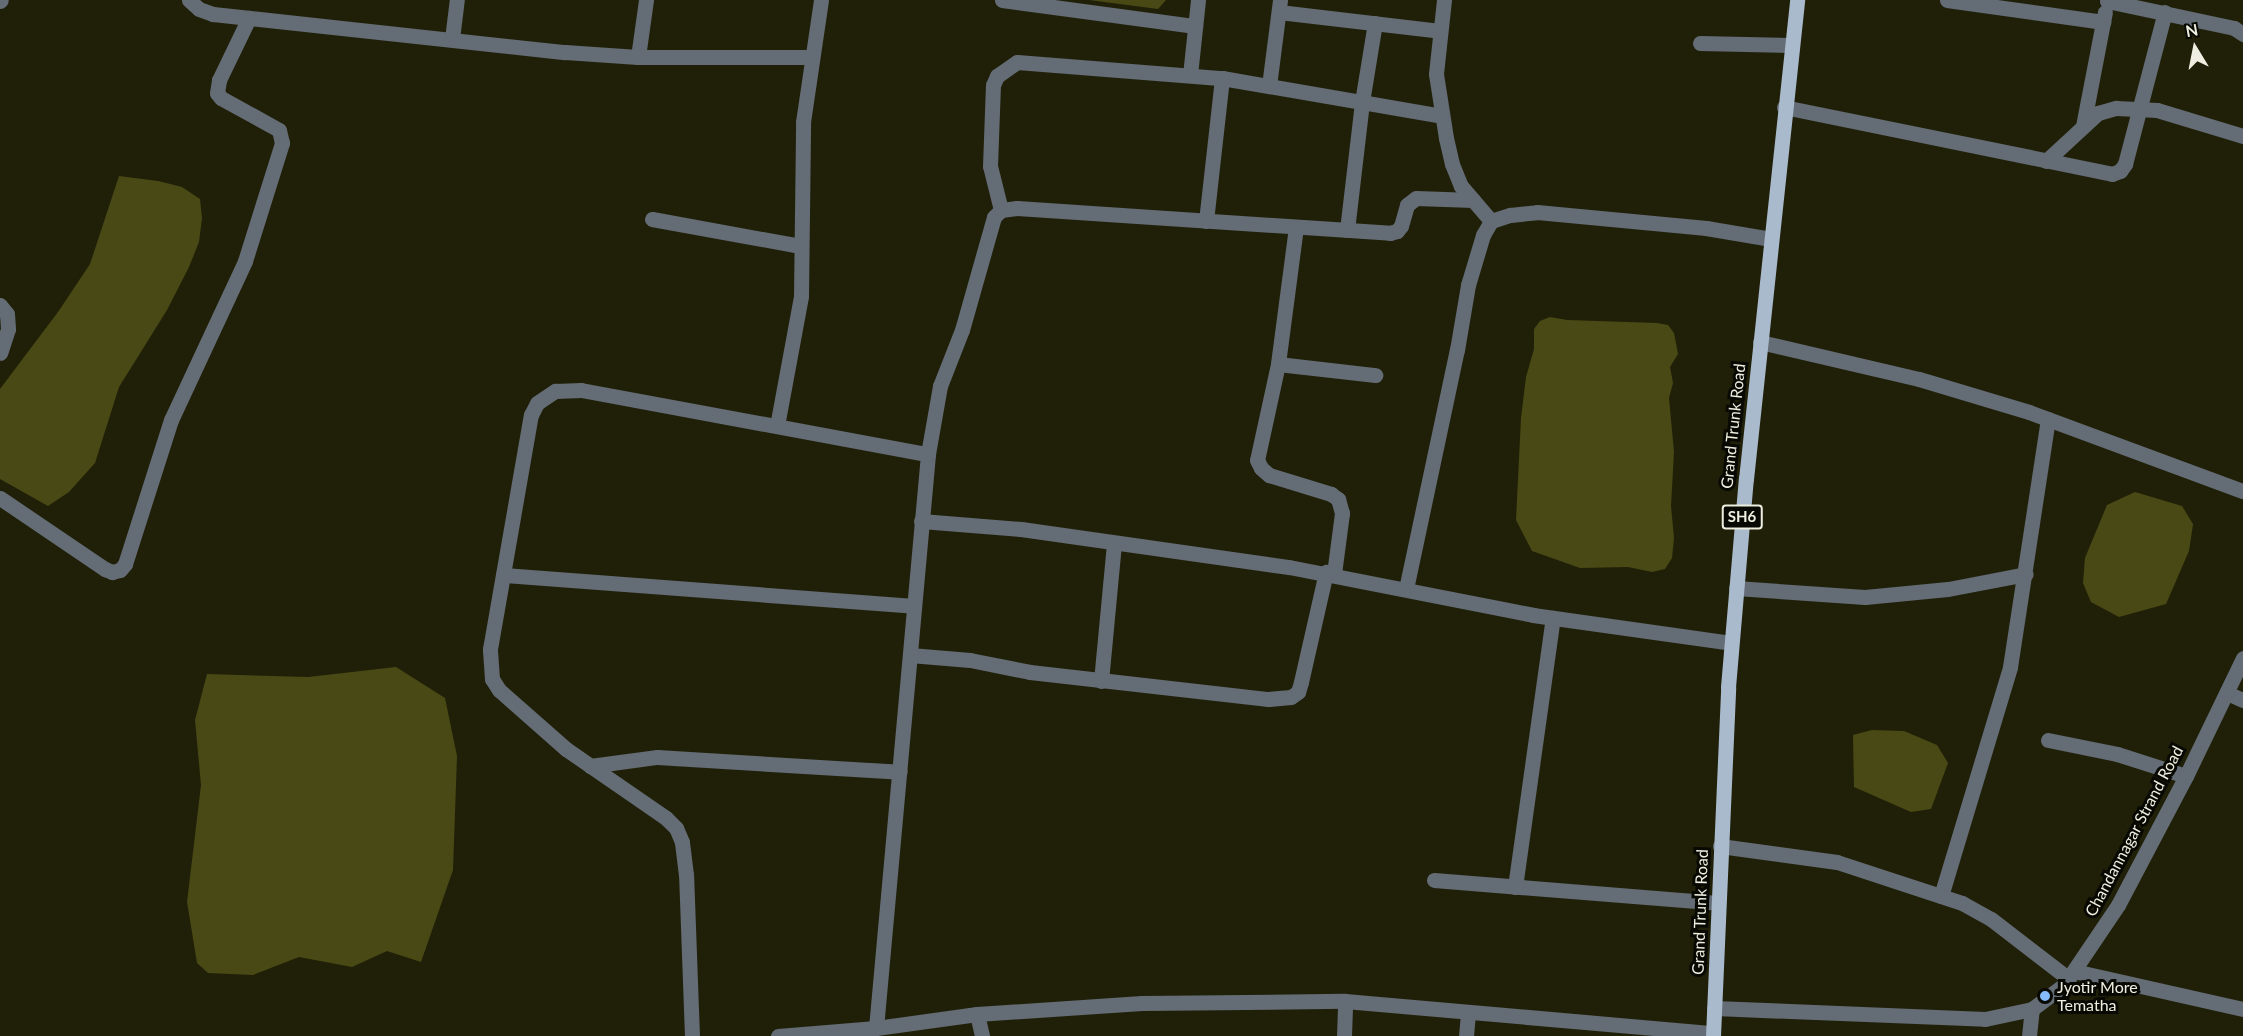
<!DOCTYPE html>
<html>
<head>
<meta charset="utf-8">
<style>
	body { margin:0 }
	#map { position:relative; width:2243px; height:1036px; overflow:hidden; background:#202009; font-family:Lato,sans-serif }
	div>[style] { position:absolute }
	.water>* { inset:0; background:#494915 }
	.minor>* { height:15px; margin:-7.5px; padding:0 7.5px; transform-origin:7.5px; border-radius:7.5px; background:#646c75 }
	.tertiary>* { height:15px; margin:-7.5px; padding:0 7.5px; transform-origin:7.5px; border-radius:7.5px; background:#646c75 }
	.primary>* { height:15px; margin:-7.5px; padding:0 7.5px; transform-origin:7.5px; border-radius:7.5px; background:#aabacd }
	.dots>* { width:16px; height:16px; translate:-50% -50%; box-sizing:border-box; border:3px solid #090903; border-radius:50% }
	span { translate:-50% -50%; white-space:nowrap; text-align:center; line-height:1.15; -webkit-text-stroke:6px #090903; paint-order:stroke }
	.shield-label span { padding:2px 4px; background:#090903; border:2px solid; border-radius:4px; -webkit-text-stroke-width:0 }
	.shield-label { font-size:15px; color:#eeefe0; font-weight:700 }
	.street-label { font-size:16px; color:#eeefe0 }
	.poi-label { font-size:16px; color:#eeefe0 }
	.left { translate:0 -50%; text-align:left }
	.north { position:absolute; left:2165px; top:18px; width:60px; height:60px; -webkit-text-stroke:4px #090903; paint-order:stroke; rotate:350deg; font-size:16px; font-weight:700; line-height:24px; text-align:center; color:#eeefe0 }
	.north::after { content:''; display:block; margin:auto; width:21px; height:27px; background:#eeefe0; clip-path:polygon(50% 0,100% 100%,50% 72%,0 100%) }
</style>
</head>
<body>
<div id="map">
	<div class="water">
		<div style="clip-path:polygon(1089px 0,1166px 0,1158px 9px)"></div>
		<div style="clip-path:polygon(119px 176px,158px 181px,182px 187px,200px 199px,202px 218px,199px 242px,189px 267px,167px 310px,119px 387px,95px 463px,69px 492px,48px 506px,0 479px,0 389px,58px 312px,90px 264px)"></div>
		<div style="clip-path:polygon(1550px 317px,1567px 320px,1657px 323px,1668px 325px,1674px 333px,1678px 354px,1670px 367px,1673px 383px,1669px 398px,1674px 452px,1671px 506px,1674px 538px,1672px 558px,1665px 569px,1652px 572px,1628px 567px,1580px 568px,1532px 551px,1516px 520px,1521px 418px,1526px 377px,1534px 349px,1534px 329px,1540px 321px)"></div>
		<div style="clip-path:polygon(2135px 492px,2182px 506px,2193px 524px,2189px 551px,2166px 604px,2119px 617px,2091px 602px,2083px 583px,2085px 558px,2107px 505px)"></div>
		<div style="clip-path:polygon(396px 667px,445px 698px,457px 756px,453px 870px,421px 962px,387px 951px,352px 967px,299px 957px,253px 975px,208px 973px,197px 963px,187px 902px,201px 785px,195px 720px,207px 674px,308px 677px)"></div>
		<div style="clip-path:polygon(1872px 730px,1904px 731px,1937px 745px,1948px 763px,1931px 809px,1911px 812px,1854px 787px,1853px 735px)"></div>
	</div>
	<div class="minor">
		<div style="left:189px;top:0;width:13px;rotate:42deg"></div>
		<div style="left:199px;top:9px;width:15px;rotate:20deg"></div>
		<div style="left:213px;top:14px;width:354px;rotate:6.2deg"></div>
		<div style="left:565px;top:52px;width:73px;rotate:3.9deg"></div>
		<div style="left:638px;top:57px;width:172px"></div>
		<div style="left:1002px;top:0;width:195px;rotate:7.7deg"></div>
		<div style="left:1444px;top:0;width:74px;rotate:96.2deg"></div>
		<div style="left:1436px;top:74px;width:65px;rotate:81.1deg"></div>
		<div style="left:1446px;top:138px;width:27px;rotate:77deg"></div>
		<div style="left:1452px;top:164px;width:24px;rotate:68deg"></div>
		<div style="left:1461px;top:186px;width:46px;rotate:49.4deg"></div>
		<div style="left:1947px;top:0;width:158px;rotate:8deg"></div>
		<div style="left:0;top:1px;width:1px;rotate:-45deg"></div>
		<div style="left:2107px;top:1px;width:130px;rotate:12deg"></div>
		<div style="left:2234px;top:28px;width:11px;rotate:34deg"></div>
		<div style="left:1279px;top:12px;width:162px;rotate:6.7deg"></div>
		<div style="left:452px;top:39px;width:39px;rotate:-83deg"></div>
		<div style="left:1700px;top:43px;width:91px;rotate:1.3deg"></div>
		<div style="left:638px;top:57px;width:58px;rotate:-82deg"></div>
		<div style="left:1190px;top:75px;width:75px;rotate:-83.9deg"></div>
		<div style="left:1269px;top:86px;width:87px;rotate:-82.7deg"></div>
		<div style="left:1784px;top:107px;width:335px;rotate:11.5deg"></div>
		<div style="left:2112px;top:174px;width:9px;rotate:-21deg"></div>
		<div style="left:2120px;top:171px;width:9px;rotate:-54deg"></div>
		<div style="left:2125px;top:164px;width:157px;rotate:-75.3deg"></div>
		<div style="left:2083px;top:126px;width:116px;rotate:-79.1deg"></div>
		<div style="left:2046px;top:161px;width:71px;rotate:-42.7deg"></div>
		<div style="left:2098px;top:113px;width:19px;rotate:-16deg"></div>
		<div style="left:2116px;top:108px;width:41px;rotate:2.8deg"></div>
		<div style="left:2157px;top:110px;width:90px;rotate:16.8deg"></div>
		<div style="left:1001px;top:210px;width:45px;rotate:-104deg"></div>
		<div style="left:990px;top:166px;width:81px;rotate:-87.9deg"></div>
		<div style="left:993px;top:85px;width:10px;rotate:-66deg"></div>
		<div style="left:997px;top:76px;width:24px;rotate:-35deg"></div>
		<div style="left:1017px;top:62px;width:206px;rotate:4.5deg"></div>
		<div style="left:1222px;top:78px;width:223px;rotate:9.8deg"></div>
		<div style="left:652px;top:219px;width:151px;rotate:10.3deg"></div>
		<div style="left:1206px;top:221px;width:144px;rotate:-83.6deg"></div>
		<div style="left:1296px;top:227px;width:138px;rotate:97.5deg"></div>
		<div style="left:1278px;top:364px;width:98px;rotate:102.3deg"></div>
		<div style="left:1257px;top:460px;width:9px;rotate:63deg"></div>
		<div style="left:1261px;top:468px;width:11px;rotate:41deg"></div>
		<div style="left:1269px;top:475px;width:65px;rotate:17deg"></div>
		<div style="left:1331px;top:494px;width:9px;rotate:36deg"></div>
		<div style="left:1338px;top:499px;width:15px;rotate:74deg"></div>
		<div style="left:1342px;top:513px;width:62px;rotate:97.5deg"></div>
		<div style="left:1347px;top:230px;width:129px;rotate:-83.3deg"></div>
		<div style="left:1362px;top:102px;width:80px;rotate:-80.7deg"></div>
		<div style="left:0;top:305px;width:11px;rotate:52deg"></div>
		<div style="left:7px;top:314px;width:15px;rotate:86deg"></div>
		<div style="left:8px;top:329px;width:25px;rotate:108deg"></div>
		<div style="left:1760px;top:342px;width:163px;rotate:13.1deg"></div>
		<div style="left:1919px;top:379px;width:115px;rotate:16.7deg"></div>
		<div style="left:2029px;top:412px;width:228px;rotate:20.3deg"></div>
		<div style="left:1278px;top:364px;width:98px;rotate:6.5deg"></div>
		<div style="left:777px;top:426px;width:132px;rotate:-79.5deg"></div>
		<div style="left:801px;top:296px;width:174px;rotate:-89.3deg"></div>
		<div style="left:803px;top:122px;width:123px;rotate:-81.6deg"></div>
		<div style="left:0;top:498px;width:127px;rotate:34.1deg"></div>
		<div style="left:105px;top:569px;width:8px;rotate:23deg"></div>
		<div style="left:112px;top:572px;width:8px;rotate:-14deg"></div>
		<div style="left:120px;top:570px;width:8px;rotate:-50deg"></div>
		<div style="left:125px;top:564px;width:151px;rotate:-72.3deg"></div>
		<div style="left:171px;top:420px;width:175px;rotate:-65deg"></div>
		<div style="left:245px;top:261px;width:124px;rotate:-72.6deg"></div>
		<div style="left:282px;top:143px;width:13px;rotate:-103deg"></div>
		<div style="left:279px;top:130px;width:66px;rotate:-151.1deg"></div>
		<div style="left:221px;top:98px;width:6px;rotate:-129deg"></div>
		<div style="left:217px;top:93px;width:13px;rotate:-81deg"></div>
		<div style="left:219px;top:80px;width:69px;rotate:-64.2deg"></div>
		<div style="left:921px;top:521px;width:100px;rotate:4.6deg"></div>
		<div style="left:1021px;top:529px;width:271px;rotate:8.1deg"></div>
		<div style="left:1289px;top:567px;width:249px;rotate:11.1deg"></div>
		<div style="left:1533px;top:615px;width:200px;rotate:8deg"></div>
		<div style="left:503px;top:575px;width:412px;rotate:4.3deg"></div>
		<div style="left:1736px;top:588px;width:129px;rotate:4deg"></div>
		<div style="left:1865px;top:597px;width:83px;rotate:-5.5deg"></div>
		<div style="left:1948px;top:589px;width:79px;rotate:-10.9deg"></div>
		<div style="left:1406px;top:589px;width:244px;rotate:-78deg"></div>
		<div style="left:1457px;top:350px;width:66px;rotate:-80.4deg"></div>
		<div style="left:1468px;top:285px;width:52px;rotate:-73.3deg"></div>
		<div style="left:1483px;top:235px;width:16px;rotate:-60deg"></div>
		<div style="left:1491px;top:221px;width:20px;rotate:-18deg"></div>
		<div style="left:1510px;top:215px;width:27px;rotate:-6deg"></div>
		<div style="left:1537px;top:212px;width:170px;rotate:5.4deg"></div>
		<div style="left:1706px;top:228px;width:66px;rotate:9.6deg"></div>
		<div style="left:910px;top:655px;width:60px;rotate:4.8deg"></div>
		<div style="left:970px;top:660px;width:61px;rotate:11.3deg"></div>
		<div style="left:1030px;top:672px;width:240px;rotate:6.5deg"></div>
		<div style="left:1268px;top:699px;width:23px;rotate:-5deg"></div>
		<div style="left:1291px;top:697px;width:9px;rotate:-36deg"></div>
		<div style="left:1298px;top:692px;width:10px;rotate:-73deg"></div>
		<div style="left:1301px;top:682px;width:113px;rotate:-77.2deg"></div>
		<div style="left:1101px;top:681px;width:138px;rotate:-84.6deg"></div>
		<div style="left:2227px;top:693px;width:17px;rotate:24deg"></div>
		<div style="left:2048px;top:740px;width:70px;rotate:11.5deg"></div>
		<div style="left:2117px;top:754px;width:72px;rotate:17.7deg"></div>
		<div style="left:590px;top:766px;width:68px;rotate:-7.7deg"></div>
		<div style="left:657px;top:757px;width:243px;rotate:3.5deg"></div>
		<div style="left:1720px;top:846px;width:118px;rotate:7.8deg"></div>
		<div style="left:1837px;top:862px;width:132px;rotate:18.2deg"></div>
		<div style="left:1962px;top:903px;width:33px;rotate:29deg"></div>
		<div style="left:1991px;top:919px;width:98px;rotate:37.6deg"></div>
		<div style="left:1434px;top:880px;width:285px;rotate:4.6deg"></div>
		<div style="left:1515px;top:887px;width:272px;rotate:-82deg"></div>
		<div style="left:1941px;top:896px;width:239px;rotate:-73.2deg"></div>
		<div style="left:2010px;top:667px;width:251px;rotate:-81.3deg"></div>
		<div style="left:2074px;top:971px;width:173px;rotate:12.7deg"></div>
		<div style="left:1714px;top:1008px;width:271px;rotate:2.3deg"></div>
		<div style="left:1985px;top:1019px;width:48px;rotate:-12deg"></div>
		<div style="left:2032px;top:1009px;width:40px;rotate:-37deg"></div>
		<div style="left:2064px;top:985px;width:97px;rotate:-56deg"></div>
		<div style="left:2118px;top:905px;width:146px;rotate:-62.2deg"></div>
		<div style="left:2186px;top:776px;width:131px;rotate:-64.2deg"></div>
		<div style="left:977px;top:1014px;width:23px;rotate:77deg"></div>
		<div style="left:876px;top:1028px;width:576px;rotate:-84.82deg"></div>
		<div style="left:928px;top:454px;width:69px;rotate:-80deg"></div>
		<div style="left:940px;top:386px;width:60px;rotate:-68.6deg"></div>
		<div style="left:962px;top:330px;width:117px;rotate:-74.2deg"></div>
		<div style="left:994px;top:217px;width:10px;rotate:-45deg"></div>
		<div style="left:1001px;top:210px;width:16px;rotate:-7deg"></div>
		<div style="left:1017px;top:208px;width:374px;rotate:3.8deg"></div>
		<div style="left:1390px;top:233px;width:7px;rotate:-16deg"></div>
		<div style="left:1397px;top:231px;width:6px;rotate:-51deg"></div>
		<div style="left:1401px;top:226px;width:22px;rotate:-74deg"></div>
		<div style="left:1407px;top:205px;width:11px;rotate:-38deg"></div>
		<div style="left:1416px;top:198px;width:57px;rotate:2deg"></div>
		<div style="left:692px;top:1036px;width:161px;rotate:-92.1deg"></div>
		<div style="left:686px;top:875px;width:33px;rotate:-97deg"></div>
		<div style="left:682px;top:842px;width:15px;rotate:-113deg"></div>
		<div style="left:676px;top:828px;width:14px;rotate:-135deg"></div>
		<div style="left:666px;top:818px;width:121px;rotate:-145.4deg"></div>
		<div style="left:566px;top:749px;width:89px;rotate:-138.6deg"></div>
		<div style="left:499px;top:690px;width:13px;rotate:-122deg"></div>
		<div style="left:492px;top:679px;width:30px;rotate:-94deg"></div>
		<div style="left:490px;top:649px;width:238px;rotate:-80.1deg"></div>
		<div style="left:531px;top:415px;width:13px;rotate:-63deg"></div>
		<div style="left:537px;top:403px;width:22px;rotate:-34deg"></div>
		<div style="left:555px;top:391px;width:26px;rotate:-2deg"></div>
		<div style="left:581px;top:390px;width:353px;rotate:10.5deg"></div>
		<div style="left:1344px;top:1036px;width:35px;rotate:-88deg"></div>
		<div style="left:1466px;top:1036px;width:23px;rotate:-85deg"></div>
		<div style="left:2029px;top:1036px;width:27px;rotate:-84deg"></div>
	</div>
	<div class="tertiary">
		<div style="left:778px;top:1036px;width:98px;rotate:-4.7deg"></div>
		<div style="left:876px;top:1028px;width:102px;rotate:-7.9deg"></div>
		<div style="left:977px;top:1014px;width:165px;rotate:-3.8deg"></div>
		<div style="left:1142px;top:1003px;width:203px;rotate:-0.6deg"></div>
		<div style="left:1345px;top:1001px;width:369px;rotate:5deg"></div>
	</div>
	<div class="primary">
		<div style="left:1713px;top:1036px;width:349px;rotate:-87.5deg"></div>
		<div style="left:1728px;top:687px;width:209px;rotate:-85.1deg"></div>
		<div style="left:1746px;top:479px;width:482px;rotate:-83.9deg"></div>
	</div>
	<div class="dots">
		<div style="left:2045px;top:996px;background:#85bbfb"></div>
	</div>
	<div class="shield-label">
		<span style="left:1742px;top:517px">SH6</span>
	</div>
	<div class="street-label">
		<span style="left:1733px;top:426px;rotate:-84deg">Grand Trunk Road</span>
		<span style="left:2134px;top:831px;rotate:-62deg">Chandannagar Strand Road</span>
		<span style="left:1700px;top:912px;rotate:-88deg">Grand Trunk Road</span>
	</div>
	<div class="poi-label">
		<span class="left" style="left:2057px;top:996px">Jyotir More<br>Tematha</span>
	</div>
	<div class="north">N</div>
</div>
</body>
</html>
